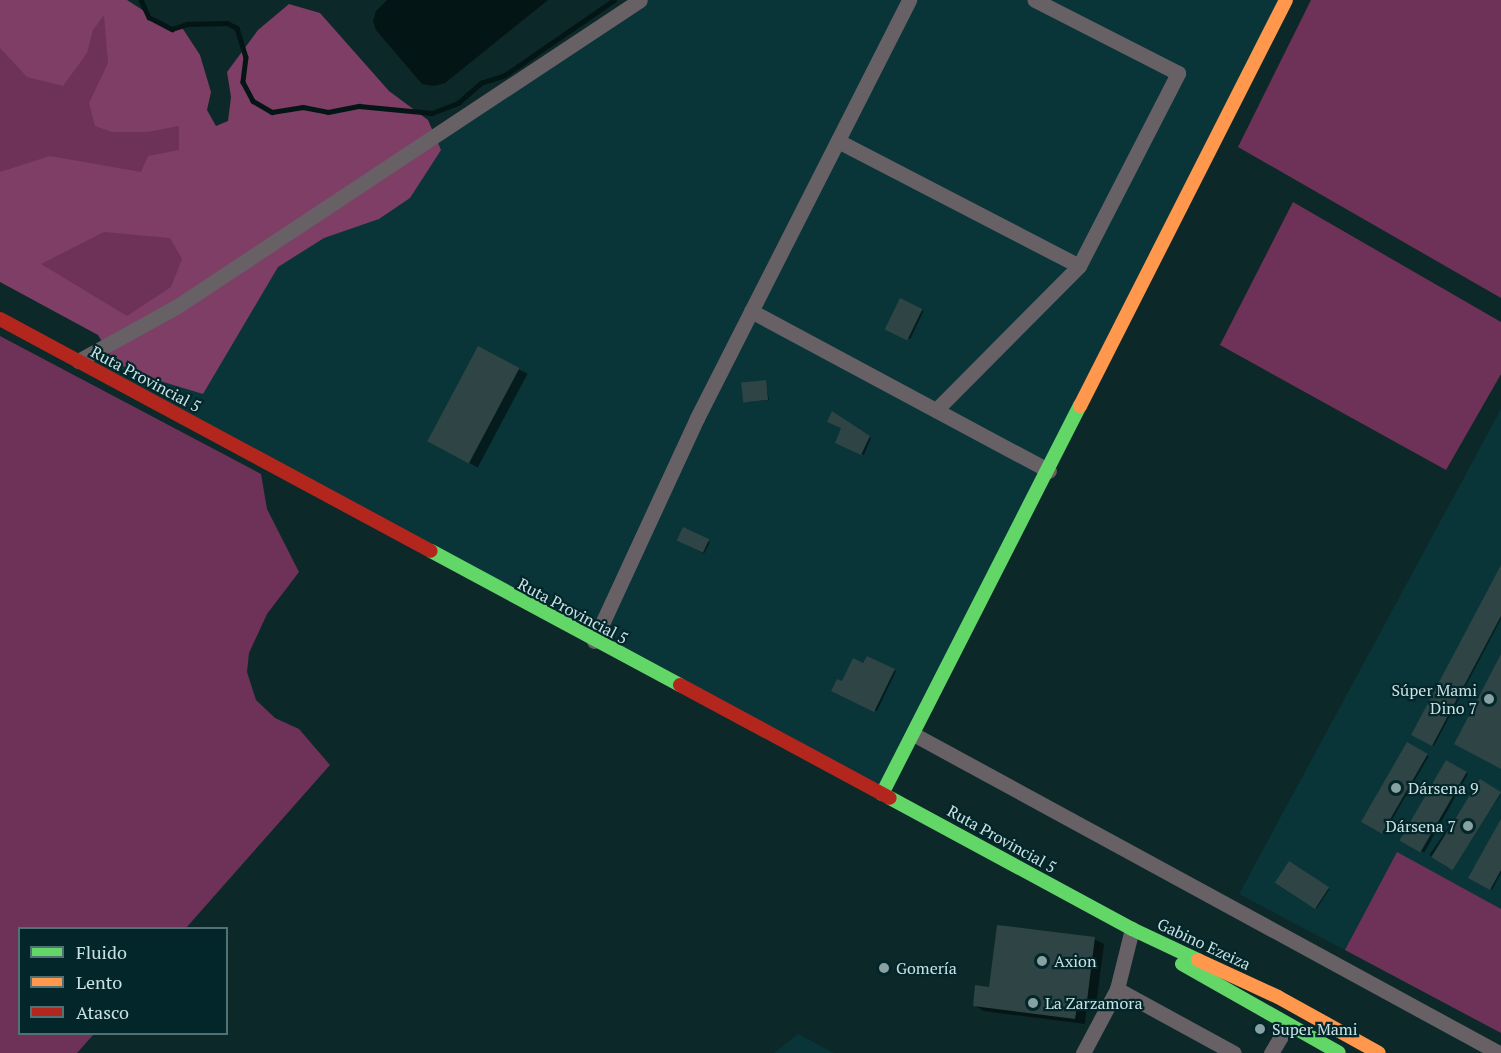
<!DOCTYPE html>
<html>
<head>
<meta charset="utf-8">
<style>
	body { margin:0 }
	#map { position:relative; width:1501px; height:1053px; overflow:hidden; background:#0c2829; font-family:"PT Serif",serif }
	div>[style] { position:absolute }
	.built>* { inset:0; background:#093538 }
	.green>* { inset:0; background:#6e3258 }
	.forest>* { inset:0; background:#7e3e66 }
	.water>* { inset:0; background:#041516 }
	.shadow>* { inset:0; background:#0007; transform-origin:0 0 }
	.stream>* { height:4.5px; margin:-2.25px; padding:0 2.25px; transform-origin:2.25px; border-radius:2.25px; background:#041516 }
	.building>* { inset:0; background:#2e4445; transform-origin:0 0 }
	.street>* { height:15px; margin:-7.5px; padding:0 7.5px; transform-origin:7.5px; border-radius:7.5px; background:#676166 }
	.fast>* { height:14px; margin:-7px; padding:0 7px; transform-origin:7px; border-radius:7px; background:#63d668 }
	.slow>* { height:14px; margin:-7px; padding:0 7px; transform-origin:7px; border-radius:7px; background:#ff974d }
	.jam>* { height:14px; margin:-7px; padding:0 7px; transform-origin:7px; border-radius:7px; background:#b3261e }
	.dots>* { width:16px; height:16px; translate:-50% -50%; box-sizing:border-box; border:3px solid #022629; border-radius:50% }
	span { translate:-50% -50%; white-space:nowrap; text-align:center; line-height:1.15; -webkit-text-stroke:4.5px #022629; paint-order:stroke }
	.street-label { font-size:16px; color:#cbe2e4 }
	.poi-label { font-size:16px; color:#cbe2e4 }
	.right { translate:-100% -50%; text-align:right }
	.left { translate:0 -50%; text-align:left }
	.legend { position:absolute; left:18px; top:927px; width:210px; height:108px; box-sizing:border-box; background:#022629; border:2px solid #527174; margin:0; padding:8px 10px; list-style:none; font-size:18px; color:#cbe2e4 }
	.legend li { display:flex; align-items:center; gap:12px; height:30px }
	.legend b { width:30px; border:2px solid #527174 }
</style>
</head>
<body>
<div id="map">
	<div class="built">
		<div style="clip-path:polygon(640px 0,1285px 0,882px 794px,78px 361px)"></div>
		<div style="clip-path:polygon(1501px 409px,1501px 1033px,1239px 894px)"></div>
		<div style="clip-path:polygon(798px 1034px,834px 1053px,774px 1053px)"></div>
	</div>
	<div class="green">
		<div style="clip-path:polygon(0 0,106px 0,198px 129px,202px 268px,130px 325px,0 254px)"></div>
		<div style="clip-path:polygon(1311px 0,1501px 0,1501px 298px,1238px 147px)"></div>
		<div style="clip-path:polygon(1293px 202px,1501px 322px,1501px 374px,1446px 470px,1220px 345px)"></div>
		<div style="clip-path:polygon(0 336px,261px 474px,267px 509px,299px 572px,267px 614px,249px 653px,247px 672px,256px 700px,275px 718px,299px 729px,330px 765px,186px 928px,20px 928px,20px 1034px,94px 1034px,77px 1053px,0 1053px)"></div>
		<div style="clip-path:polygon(1397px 852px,1501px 909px,1501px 1033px,1345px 950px)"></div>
	</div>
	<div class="forest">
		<div style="clip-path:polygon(evenodd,0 0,127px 0,172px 29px,181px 26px,200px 55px,211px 92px,207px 110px,216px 126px,228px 121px,231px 97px,227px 72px,258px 30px,289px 4px,320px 13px,389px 91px,428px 120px,441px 150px,410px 198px,379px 219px,324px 238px,278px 267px,203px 394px,160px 381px,115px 363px,98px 335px,0 282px,0 172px,50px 156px,141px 172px,148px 156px,179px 150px,179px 126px,147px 132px,112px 132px,95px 126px,89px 103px,108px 63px,104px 15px,93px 30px,87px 53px,63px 86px,27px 77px,0 48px,0 0,104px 232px,170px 238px,182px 259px,171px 287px,127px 316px,41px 264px,104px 232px)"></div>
	</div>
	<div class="water">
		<div style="clip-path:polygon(387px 0,548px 0,445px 83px,434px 86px,422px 84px,376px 30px,373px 21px,376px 11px)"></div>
	</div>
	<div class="shadow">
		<div style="left:900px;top:300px;width:26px;height:31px;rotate:25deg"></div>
		<div style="left:479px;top:348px;width:55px;height:106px;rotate:28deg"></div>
		<div style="clip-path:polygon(765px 381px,769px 400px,744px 402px)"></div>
		<div style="clip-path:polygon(833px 413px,871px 438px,864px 455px,837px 442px,843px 428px)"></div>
		<div style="left:684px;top:529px;width:29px;height:13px;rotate:27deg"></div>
		<div style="clip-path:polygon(1501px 568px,1501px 619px,1434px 746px,1413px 735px)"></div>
		<div style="clip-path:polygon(868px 658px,896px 671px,877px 711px,833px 690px)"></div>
		<div style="left:1408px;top:744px;width:24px;height:89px;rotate:30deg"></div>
		<div style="left:1446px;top:762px;width:25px;height:90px;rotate:29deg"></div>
		<div style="left:1481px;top:781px;width:24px;height:90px;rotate:35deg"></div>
		<div style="clip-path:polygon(1501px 822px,1501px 873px,1492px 890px,1470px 878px)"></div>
		<div style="left:1289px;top:863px;width:48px;height:23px;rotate:33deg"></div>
		<div style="clip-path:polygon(1094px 939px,1104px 944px,1096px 1005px,1087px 1004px,1085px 1024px,984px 1011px,974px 1005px,990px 989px)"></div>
	</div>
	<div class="stream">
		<div style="left:141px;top:0;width:19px;rotate:65deg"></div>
		<div style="left:149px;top:17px;width:26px;rotate:28deg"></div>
		<div style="left:172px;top:29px;width:16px;rotate:-18deg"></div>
		<div style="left:187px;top:24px;width:40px;rotate:-1.4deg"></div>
		<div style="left:227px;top:23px;width:11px;rotate:27deg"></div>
		<div style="left:237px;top:28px;width:30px;rotate:73deg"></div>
		<div style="left:246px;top:57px;width:25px;rotate:97deg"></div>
		<div style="left:243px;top:82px;width:21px;rotate:62deg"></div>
		<div style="left:253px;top:101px;width:22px;rotate:30deg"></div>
		<div style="left:272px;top:112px;width:31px;rotate:-9deg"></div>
		<div style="left:303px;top:107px;width:25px;rotate:11deg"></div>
		<div style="left:328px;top:112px;width:32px;rotate:-11deg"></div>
		<div style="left:359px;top:106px;width:73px;rotate:5.5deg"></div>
		<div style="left:432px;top:113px;width:28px;rotate:-21deg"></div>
		<div style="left:458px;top:103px;width:30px;rotate:-41deg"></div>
		<div style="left:481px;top:83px;width:25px;rotate:-18deg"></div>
		<div style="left:505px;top:75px;width:132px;rotate:-34.5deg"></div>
	</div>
	<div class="building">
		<div style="left:900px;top:298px;width:25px;height:35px;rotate:26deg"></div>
		<div style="left:478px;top:346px;width:47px;height:108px;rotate:28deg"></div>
		<div style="left:766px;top:380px;width:20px;height:25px;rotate:84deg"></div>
		<div style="clip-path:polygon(832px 411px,870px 436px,861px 455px,835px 443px,841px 428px,827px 422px)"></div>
		<div style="left:683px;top:527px;width:29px;height:15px;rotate:25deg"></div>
		<div style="clip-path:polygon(1501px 565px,1501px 616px,1432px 746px,1411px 735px)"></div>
		<div style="clip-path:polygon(1501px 654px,1501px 769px,1454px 744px)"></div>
		<div style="clip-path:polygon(867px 656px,895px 669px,874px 712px,831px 691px,837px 679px,842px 681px,853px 658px,863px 663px)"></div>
		<div style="left:1407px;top:742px;width:24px;height:92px;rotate:30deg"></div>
		<div style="left:1446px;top:760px;width:24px;height:93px;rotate:30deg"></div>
		<div style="left:1480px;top:779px;width:25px;height:92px;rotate:32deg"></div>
		<div style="clip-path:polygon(1501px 819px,1501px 870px,1490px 890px,1468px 878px)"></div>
		<div style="left:1289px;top:861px;width:48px;height:26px;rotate:33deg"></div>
		<div style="clip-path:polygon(997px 925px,1095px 937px,1087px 1001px,1078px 1000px,1075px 1019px,973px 1006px,975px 985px,989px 987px)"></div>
	</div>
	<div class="street">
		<div style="left:838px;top:141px;width:271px;rotate:27.4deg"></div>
		<div style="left:751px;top:311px;width:338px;rotate:28.2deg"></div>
		<div style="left:78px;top:361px;width:112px;rotate:-28.9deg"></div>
		<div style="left:176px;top:307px;width:556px;rotate:-33.49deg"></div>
		<div style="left:936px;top:410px;width:203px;rotate:-45.2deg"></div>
		<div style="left:1079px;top:266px;width:217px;rotate:-62.8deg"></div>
		<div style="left:1178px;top:73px;width:161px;rotate:-153deg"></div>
		<div style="left:594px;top:641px;width:246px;rotate:-65.2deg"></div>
		<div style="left:697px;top:418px;width:469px;rotate:-63.1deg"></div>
		<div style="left:915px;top:735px;width:665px;rotate:28.57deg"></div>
		<div style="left:1117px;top:989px;width:133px;rotate:28.7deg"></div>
		<div style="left:1083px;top:1053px;width:72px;rotate:-62deg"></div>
		<div style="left:1117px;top:989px;width:62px;rotate:-76deg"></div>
		<div style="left:1271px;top:1053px;width:31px;rotate:-59deg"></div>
	</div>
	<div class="fast">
		<div style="left:431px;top:551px;width:283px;rotate:28.3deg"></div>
		<div style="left:882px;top:794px;width:436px;rotate:-63deg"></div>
		<div style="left:890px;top:798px;width:275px;rotate:28.4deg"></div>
		<div style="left:1132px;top:929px;width:73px;rotate:25.2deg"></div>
		<div style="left:1182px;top:964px;width:180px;rotate:29.5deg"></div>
	</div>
	<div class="slow">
		<div style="left:1080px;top:406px;width:455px;rotate:-63.1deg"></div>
		<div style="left:1198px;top:960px;width:88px;rotate:24.8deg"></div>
		<div style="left:1278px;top:997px;width:115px;rotate:29deg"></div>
	</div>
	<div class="jam">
		<div style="left:0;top:319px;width:489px;rotate:28.3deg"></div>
		<div style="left:680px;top:685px;width:238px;rotate:28.3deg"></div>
	</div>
	<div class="dots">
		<div style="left:1489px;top:699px;background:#88a1a3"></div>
		<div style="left:1396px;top:788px;background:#88a1a3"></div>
		<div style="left:1468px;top:826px;background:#88a1a3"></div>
		<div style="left:1042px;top:961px;background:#88a1a3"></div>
		<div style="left:884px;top:968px;background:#88a1a3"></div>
		<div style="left:1033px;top:1003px;background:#88a1a3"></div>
		<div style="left:1260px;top:1029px;background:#88a1a3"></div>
	</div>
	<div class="street-label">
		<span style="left:146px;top:379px;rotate:28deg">Ruta Provincial 5</span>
		<span style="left:573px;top:611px;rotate:28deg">Ruta Provincial 5</span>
		<span style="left:1002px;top:839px;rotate:29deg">Ruta Provincial 5</span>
		<span style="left:1204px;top:944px;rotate:25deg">Gabino Ezeiza</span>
	</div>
	<div class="poi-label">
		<span class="right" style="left:1477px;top:699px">Súper Mami<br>Dino 7</span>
		<span class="left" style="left:1408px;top:788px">Dársena 9</span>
		<span class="right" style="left:1456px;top:826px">Dársena 7</span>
		<span class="left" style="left:1054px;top:961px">Axion</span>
		<span class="left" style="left:896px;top:968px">Gomería</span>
		<span class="left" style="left:1045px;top:1003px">La Zarzamora</span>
		<span class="left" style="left:1272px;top:1029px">Super Mami</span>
	</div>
	<ul class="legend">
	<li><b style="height:8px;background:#63d668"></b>Fluido</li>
	<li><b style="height:8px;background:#ff974d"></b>Lento</li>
	<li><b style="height:8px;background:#b3261e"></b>Atasco</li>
	</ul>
</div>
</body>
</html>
